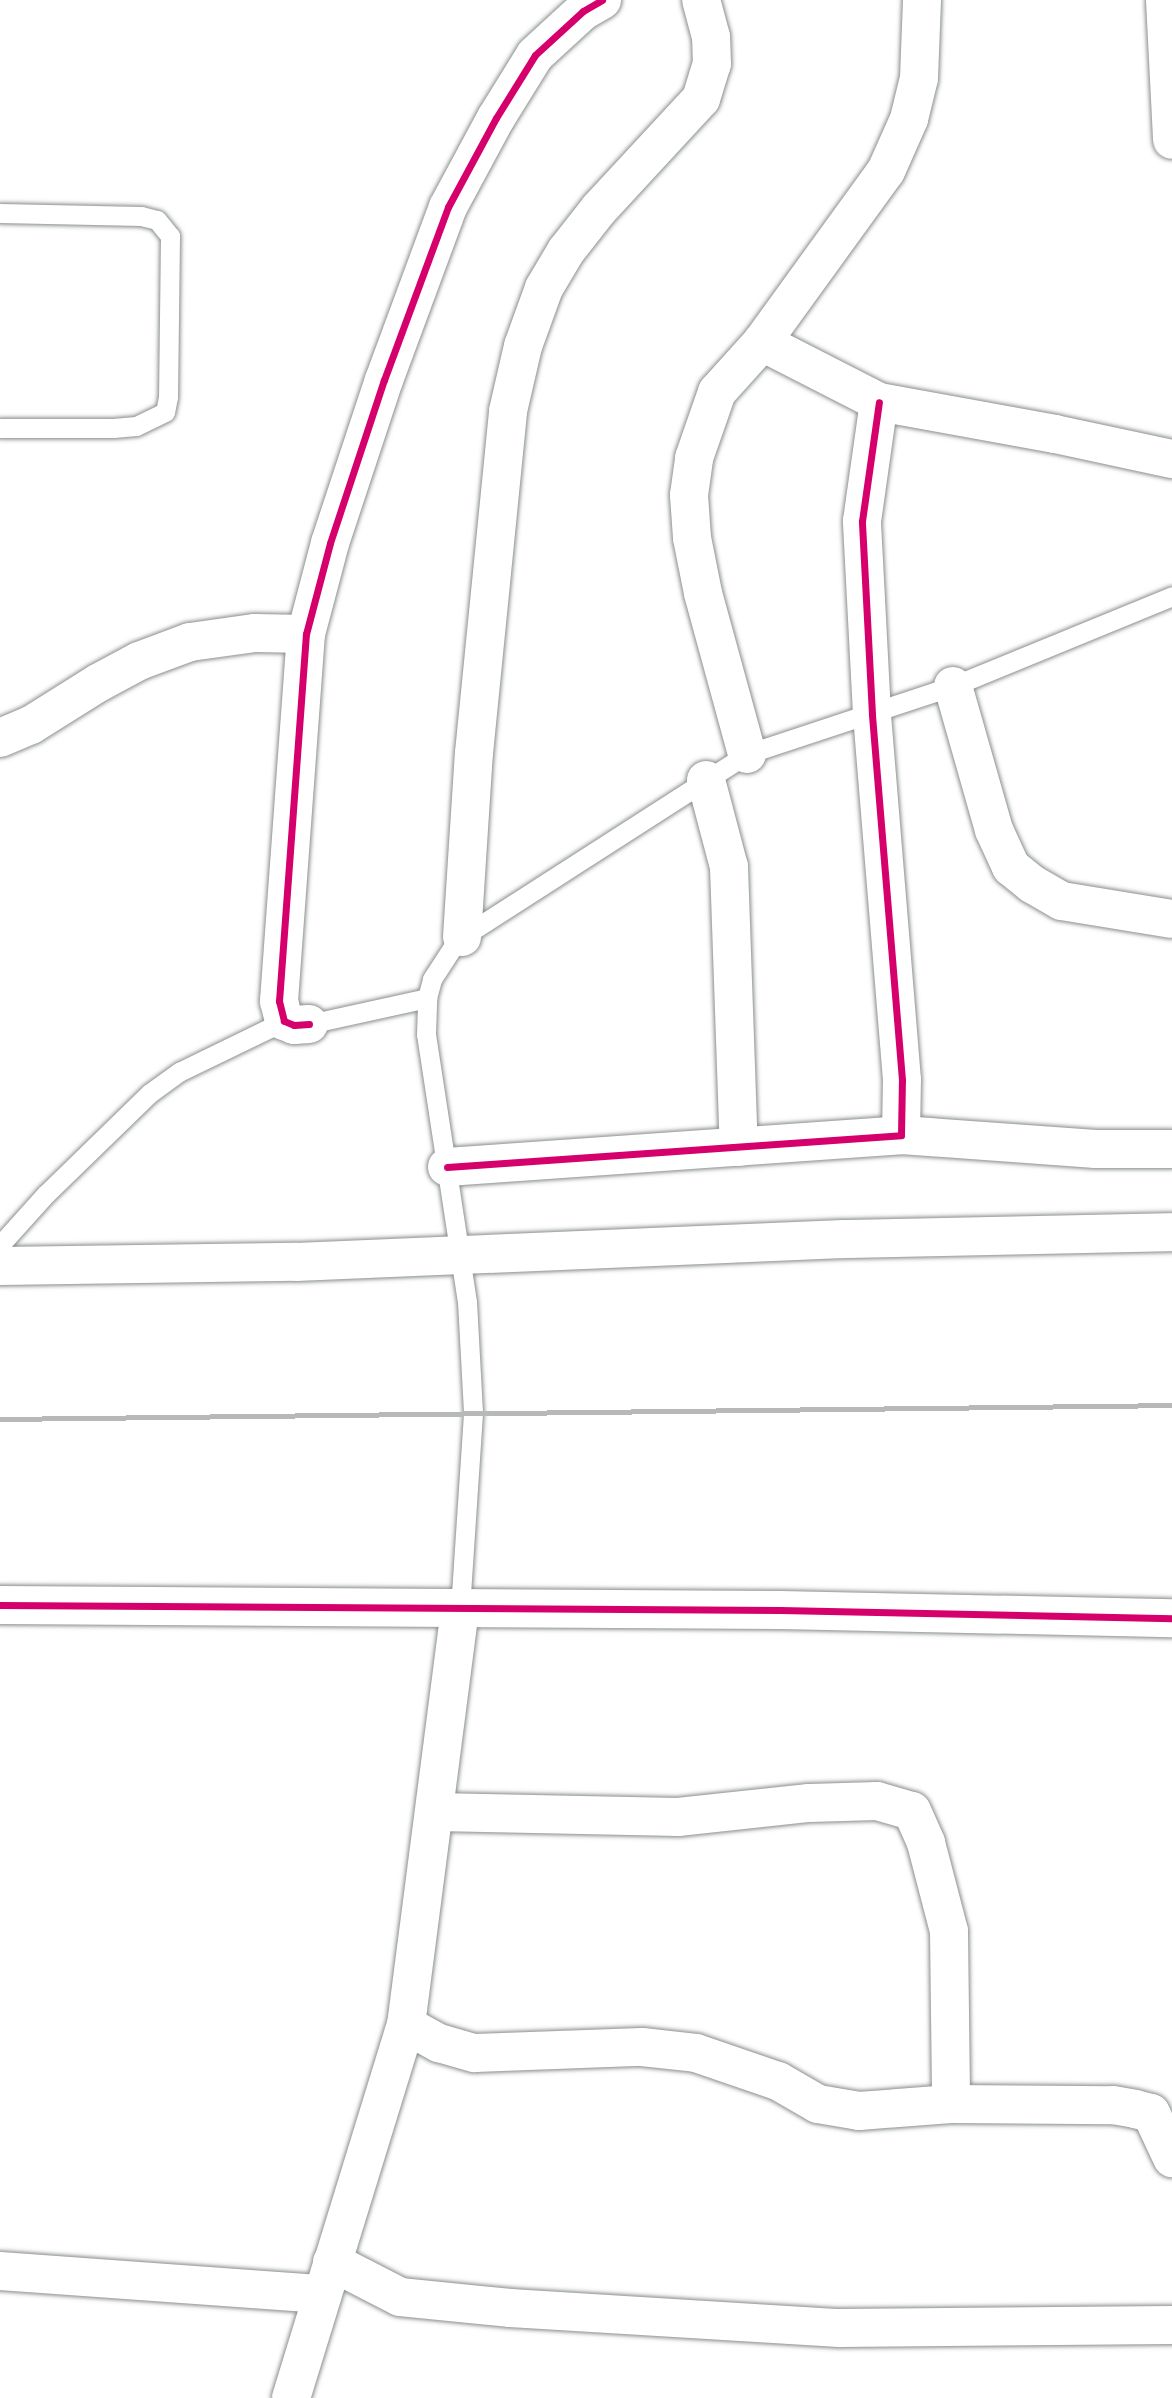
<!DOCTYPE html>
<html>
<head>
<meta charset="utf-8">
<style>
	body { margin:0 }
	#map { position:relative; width:1172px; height:2398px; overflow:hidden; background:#fff; font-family:"Indie Flower",sans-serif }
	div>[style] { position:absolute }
	.roads { filter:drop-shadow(0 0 2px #898f8d) drop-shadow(0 0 2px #898f8d) }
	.service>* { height:19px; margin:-9.5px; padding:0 9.5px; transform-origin:9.5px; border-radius:9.5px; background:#fff }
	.minor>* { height:38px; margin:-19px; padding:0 19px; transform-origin:19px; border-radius:19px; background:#fff }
	.rail>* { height:5px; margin:-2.5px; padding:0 2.5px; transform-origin:2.5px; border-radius:2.5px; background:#b6b9b8 }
	.cycleway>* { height:7px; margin:-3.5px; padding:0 3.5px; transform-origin:3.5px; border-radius:3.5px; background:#d6006c }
	span { translate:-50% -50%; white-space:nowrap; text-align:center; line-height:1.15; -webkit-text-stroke:5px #fff; paint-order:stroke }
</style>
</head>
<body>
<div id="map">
	<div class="roads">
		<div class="service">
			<div style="left:0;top:213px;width:141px;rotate:1.2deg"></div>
			<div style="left:141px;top:216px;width:16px;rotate:14deg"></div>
			<div style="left:157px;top:220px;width:21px;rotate:51deg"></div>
			<div style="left:170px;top:236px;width:161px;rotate:90.7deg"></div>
			<div style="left:168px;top:397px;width:15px;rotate:101deg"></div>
			<div style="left:165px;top:412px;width:32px;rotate:154deg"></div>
			<div style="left:136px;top:426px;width:23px;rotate:175deg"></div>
			<div style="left:113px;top:428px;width:113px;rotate:180deg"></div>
			<div style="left:309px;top:1024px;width:121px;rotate:-12.4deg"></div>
			<div style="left:0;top:1245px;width:69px;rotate:-48deg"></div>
			<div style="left:46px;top:1194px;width:145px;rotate:-44.2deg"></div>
			<div style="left:150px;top:1093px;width:36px;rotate:-36deg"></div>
			<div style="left:179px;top:1072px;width:117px;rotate:-25.9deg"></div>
			<div style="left:460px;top:1609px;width:197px;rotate:-86.2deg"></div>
			<div style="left:473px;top:1412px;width:110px;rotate:-93.1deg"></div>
			<div style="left:467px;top:1302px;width:271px;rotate:-98.7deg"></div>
			<div style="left:426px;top:1034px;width:36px;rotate:-88deg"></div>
			<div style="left:427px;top:998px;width:20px;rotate:-75deg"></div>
			<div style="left:432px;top:979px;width:37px;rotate:-57deg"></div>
			<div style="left:452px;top:948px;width:15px;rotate:-48deg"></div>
			<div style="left:462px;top:937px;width:339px;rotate:-32.7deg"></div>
			<div style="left:747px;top:754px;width:217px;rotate:-18.3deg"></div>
			<div style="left:953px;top:686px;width:237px;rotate:-22.3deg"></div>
		</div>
		<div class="minor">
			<div style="left:1165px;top:0;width:140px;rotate:87.1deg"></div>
			<div style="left:762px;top:342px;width:131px;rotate:27.1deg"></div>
			<div style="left:879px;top:402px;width:179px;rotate:10.3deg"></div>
			<div style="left:1055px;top:434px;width:120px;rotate:12.1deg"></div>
			<div style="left:953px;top:686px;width:150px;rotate:74.1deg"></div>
			<div style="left:994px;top:830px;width:41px;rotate:65.3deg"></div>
			<div style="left:1011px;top:867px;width:27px;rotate:39deg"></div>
			<div style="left:1032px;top:884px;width:34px;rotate:30deg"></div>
			<div style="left:1062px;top:901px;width:111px;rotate:9.3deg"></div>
			<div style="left:0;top:738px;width:34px;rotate:-23deg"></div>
			<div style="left:31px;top:725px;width:79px;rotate:-32.1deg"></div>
			<div style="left:98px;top:683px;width:47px;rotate:-28.2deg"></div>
			<div style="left:139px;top:661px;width:54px;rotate:-20.4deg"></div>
			<div style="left:190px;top:642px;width:66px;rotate:-7.9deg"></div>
			<div style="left:255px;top:633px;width:51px;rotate:1.1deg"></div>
			<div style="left:747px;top:754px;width:167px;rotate:-105.3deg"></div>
			<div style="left:703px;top:593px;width:56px;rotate:-101.3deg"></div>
			<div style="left:692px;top:538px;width:43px;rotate:-94deg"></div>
			<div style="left:689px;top:495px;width:37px;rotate:-82deg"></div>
			<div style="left:694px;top:458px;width:70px;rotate:-70.8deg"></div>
			<div style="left:717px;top:392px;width:67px;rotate:-48deg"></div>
			<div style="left:762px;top:342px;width:211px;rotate:-54.1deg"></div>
			<div style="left:886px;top:171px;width:57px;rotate:-66.1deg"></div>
			<div style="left:909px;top:119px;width:42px;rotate:-76.3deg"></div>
			<div style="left:919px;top:78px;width:78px;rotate:-87.8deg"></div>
			<div style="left:706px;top:780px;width:90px;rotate:75.2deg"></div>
			<div style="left:729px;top:867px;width:280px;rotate:88deg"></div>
			<div style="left:462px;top:937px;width:184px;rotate:-86.3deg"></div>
			<div style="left:474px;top:753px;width:344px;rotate:-84.3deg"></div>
			<div style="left:508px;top:411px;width:67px;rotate:-77deg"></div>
			<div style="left:523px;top:346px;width:62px;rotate:-70.1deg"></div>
			<div style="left:544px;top:288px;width:43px;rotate:-59.3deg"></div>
			<div style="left:566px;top:251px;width:53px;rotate:-51.8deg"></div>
			<div style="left:599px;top:209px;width:150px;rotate:-47.2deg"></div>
			<div style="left:701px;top:99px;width:37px;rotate:-73deg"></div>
			<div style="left:712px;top:64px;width:27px;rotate:-92deg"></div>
			<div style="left:711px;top:37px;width:38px;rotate:-105deg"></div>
			<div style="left:309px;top:1024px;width:15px;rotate:176deg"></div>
			<div style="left:294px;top:1025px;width:11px;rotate:-158deg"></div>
			<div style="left:284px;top:1021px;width:21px;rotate:-104deg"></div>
			<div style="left:279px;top:1001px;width:368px;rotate:-85.8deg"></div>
			<div style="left:306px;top:634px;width:94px;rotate:-75.2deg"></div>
			<div style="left:330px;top:543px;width:172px;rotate:-71.7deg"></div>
			<div style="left:384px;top:380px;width:184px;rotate:-69.7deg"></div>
			<div style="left:448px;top:207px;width:101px;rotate:-61.7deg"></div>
			<div style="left:496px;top:118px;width:74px;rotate:-58.2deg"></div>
			<div style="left:535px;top:55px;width:65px;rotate:-42.5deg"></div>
			<div style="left:583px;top:11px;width:22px;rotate:-30deg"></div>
			<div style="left:901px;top:1135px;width:195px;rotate:4.1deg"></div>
			<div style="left:1095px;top:1149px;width:77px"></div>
			<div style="left:447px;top:1167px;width:455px;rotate:-4deg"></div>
			<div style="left:901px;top:1135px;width:55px;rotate:-89deg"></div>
			<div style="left:902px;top:1080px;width:367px;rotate:-94.7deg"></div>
			<div style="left:872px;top:714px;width:193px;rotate:-93deg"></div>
			<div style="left:862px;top:521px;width:120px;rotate:-81.9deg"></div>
			<div style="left:0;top:1266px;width:296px;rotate:-0.8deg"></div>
			<div style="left:296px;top:1262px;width:548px;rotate:-2.4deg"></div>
			<div style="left:844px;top:1239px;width:328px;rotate:-1.2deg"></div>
			<div style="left:0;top:1605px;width:780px;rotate:0.37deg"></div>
			<div style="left:780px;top:1610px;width:392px;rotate:1.2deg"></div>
			<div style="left:436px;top:1812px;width:242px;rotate:1.2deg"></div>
			<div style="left:678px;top:1817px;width:132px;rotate:-6.1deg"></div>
			<div style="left:809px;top:1803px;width:68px;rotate:-1.7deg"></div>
			<div style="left:877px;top:1801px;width:36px;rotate:16deg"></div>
			<div style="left:912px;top:1811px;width:35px;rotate:66deg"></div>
			<div style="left:926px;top:1843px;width:91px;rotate:75.4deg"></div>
			<div style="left:949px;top:1931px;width:173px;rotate:89.3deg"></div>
			<div style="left:406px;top:2025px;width:38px;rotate:29deg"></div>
			<div style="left:439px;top:2043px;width:37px;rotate:16deg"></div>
			<div style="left:475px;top:2053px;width:167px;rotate:-2.1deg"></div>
			<div style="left:642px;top:2047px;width:54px;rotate:6.3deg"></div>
			<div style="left:696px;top:2053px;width:87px;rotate:18.9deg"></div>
			<div style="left:778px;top:2081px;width:46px;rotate:29.9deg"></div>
			<div style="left:818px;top:2104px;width:42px;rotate:9.7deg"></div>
			<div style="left:859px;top:2111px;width:92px;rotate:-4.4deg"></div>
			<div style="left:951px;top:2104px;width:162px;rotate:0.4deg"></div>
			<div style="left:1113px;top:2105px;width:22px;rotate:10deg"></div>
			<div style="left:1135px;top:2109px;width:16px;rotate:14deg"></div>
			<div style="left:1151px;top:2113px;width:50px;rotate:65deg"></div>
			<div style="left:332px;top:2262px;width:76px;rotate:27.2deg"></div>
			<div style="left:400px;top:2297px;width:111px;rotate:5.7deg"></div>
			<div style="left:510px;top:2308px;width:330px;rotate:3.5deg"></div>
			<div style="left:839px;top:2328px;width:333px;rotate:-0.5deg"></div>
			<div style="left:0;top:2271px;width:323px;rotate:4.1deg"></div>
			<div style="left:291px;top:2398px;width:390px;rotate:-72.9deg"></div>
			<div style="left:406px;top:2025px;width:419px;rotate:-82.6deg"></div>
		</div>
	</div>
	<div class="rail">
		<div style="left:0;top:1419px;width:1172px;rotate:-0.68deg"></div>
	</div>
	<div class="cycleway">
		<div style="left:309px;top:1024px;width:15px;rotate:176deg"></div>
		<div style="left:294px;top:1025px;width:11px;rotate:-158deg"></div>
		<div style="left:284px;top:1021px;width:21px;rotate:-104deg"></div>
		<div style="left:279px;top:1001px;width:368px;rotate:-85.8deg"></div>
		<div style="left:306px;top:634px;width:94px;rotate:-75.2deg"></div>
		<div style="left:330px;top:543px;width:172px;rotate:-71.7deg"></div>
		<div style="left:384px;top:380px;width:184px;rotate:-69.7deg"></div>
		<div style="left:448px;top:207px;width:101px;rotate:-61.7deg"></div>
		<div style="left:496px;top:118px;width:74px;rotate:-58.2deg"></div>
		<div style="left:535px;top:55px;width:65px;rotate:-42.5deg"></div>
		<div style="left:583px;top:11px;width:22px;rotate:-30deg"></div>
		<div style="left:447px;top:1167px;width:455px;rotate:-4deg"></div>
		<div style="left:901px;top:1135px;width:55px;rotate:-89deg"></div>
		<div style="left:902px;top:1080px;width:367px;rotate:-94.7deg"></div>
		<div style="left:872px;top:714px;width:193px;rotate:-93deg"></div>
		<div style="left:862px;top:521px;width:120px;rotate:-81.9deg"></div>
		<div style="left:0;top:1605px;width:780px;rotate:0.37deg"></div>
		<div style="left:780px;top:1610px;width:392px;rotate:1.2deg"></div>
	</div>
</div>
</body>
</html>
